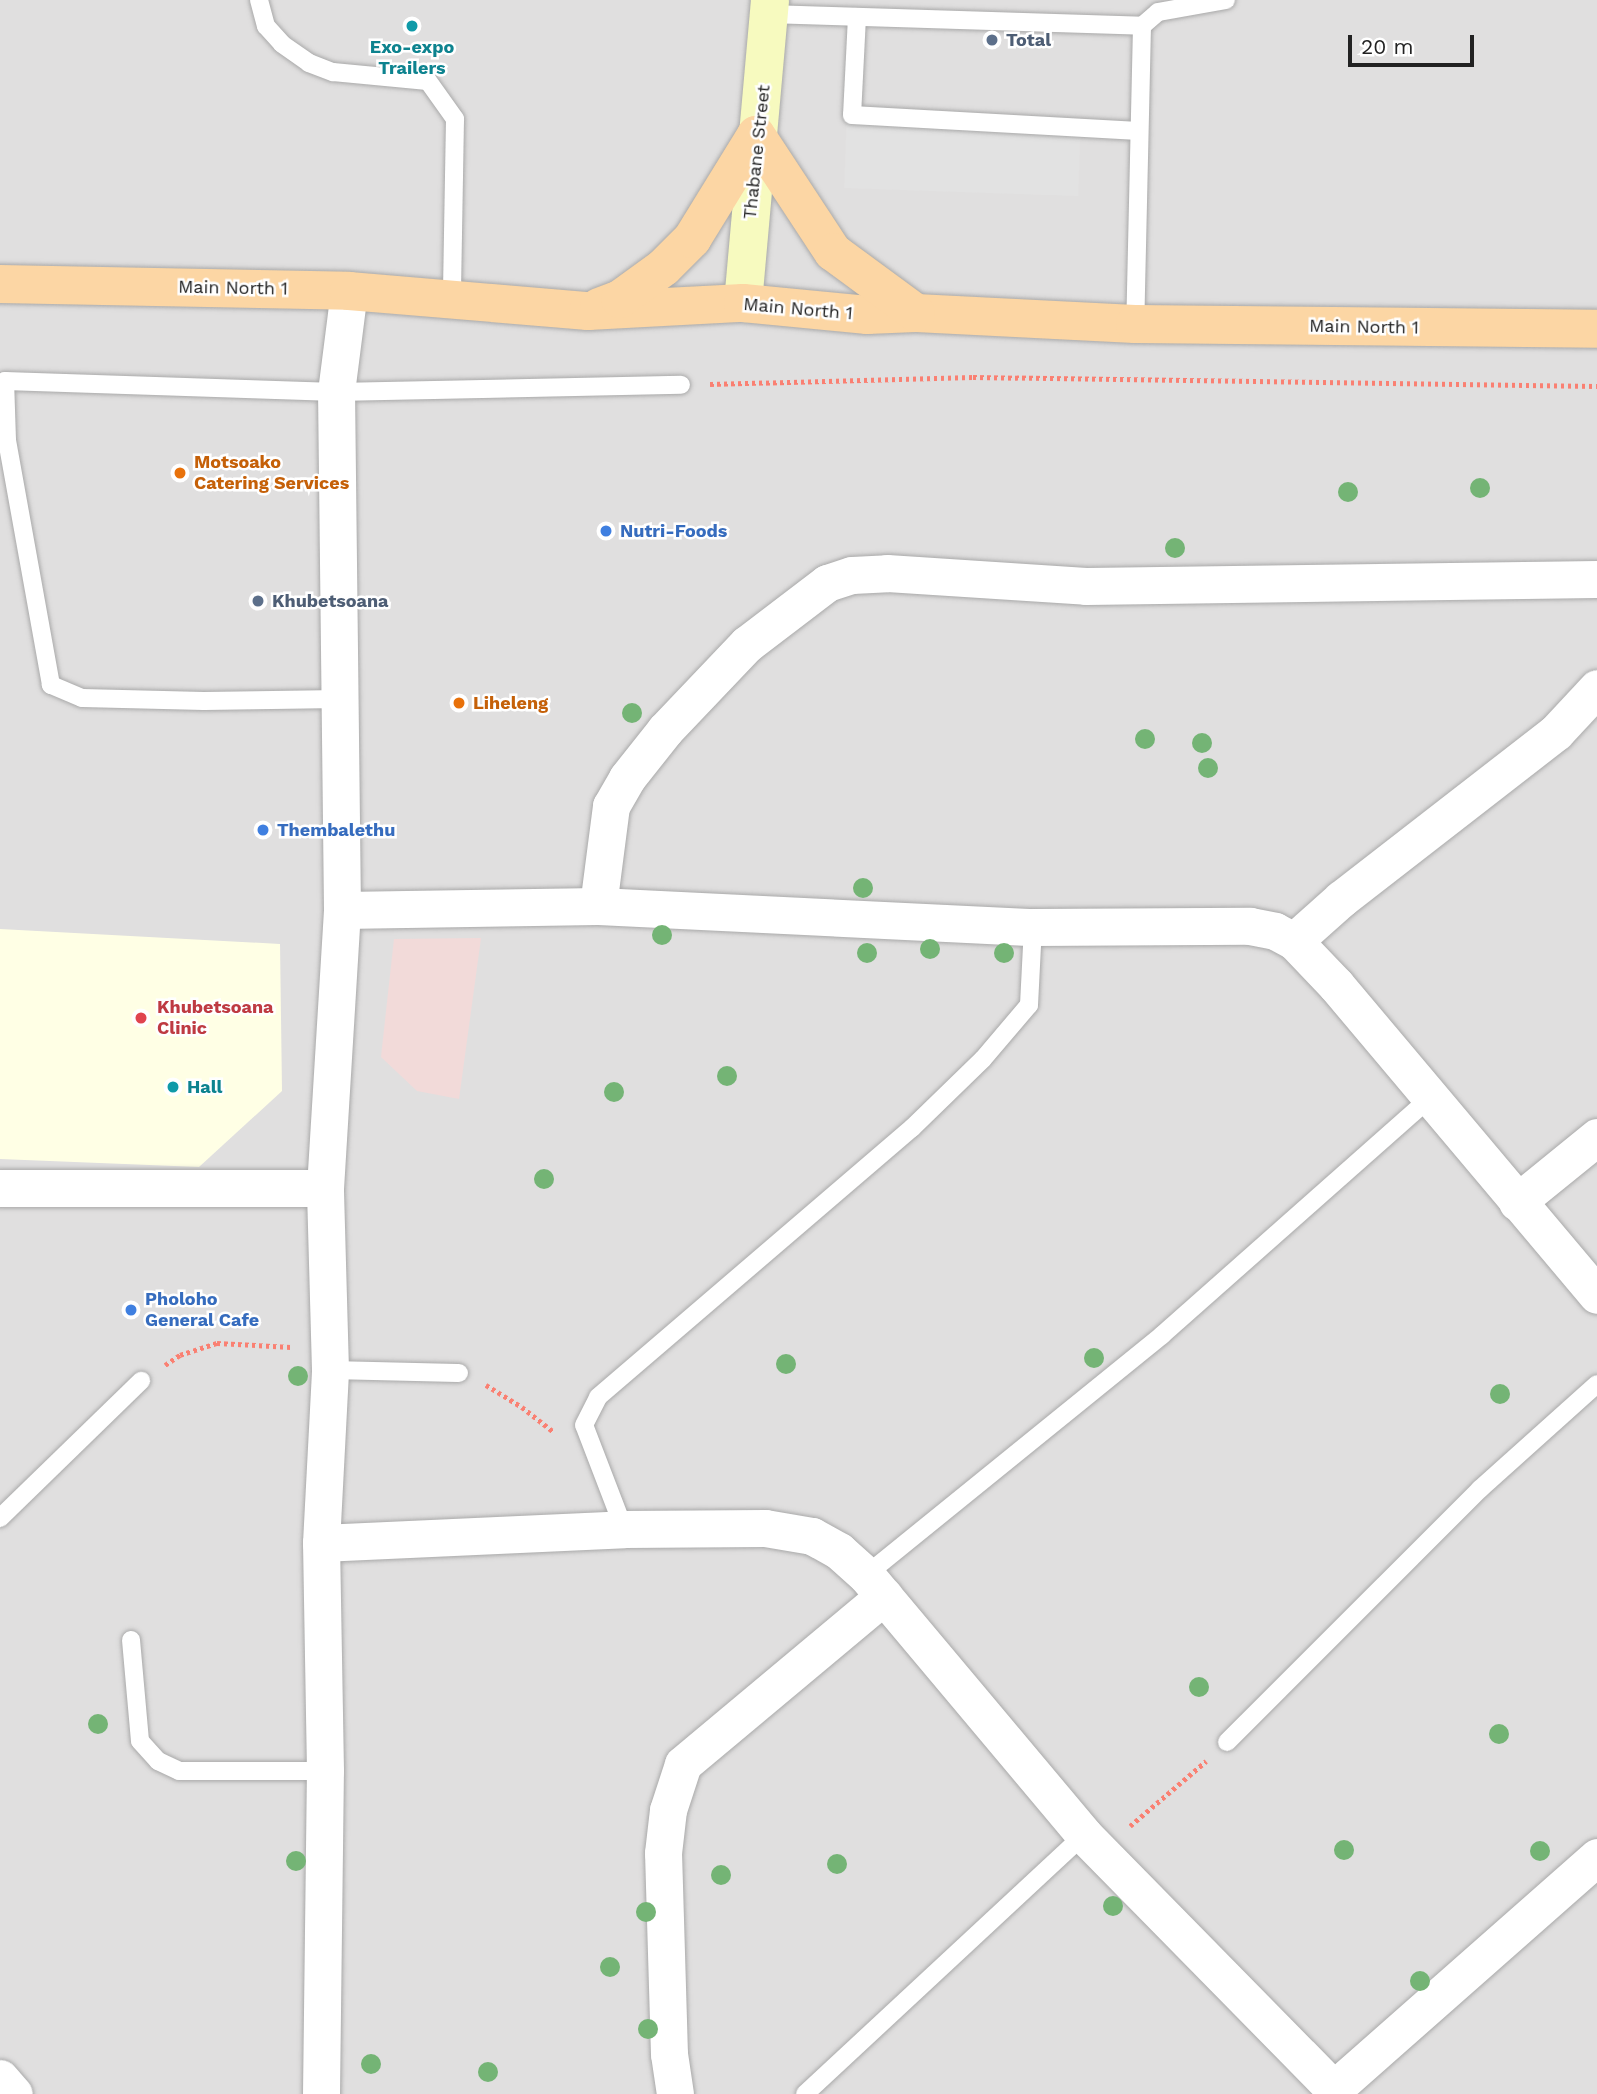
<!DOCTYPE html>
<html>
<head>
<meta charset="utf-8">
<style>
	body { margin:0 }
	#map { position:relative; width:1597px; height:2094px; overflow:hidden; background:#f2efe9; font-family:"Work Sans",sans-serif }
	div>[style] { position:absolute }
	.residential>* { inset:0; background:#e0dfdf; transform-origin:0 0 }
	.commercial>* { inset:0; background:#f2dad9 }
	.education>* { inset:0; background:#ffffe5 }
	.parking>* { inset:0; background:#e2e2e2; transform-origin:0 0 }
	.path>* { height:4.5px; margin-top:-2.25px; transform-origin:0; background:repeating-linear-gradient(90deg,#fa8072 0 3.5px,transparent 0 7px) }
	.roads { filter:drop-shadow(0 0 2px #a9a9a9) drop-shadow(0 0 2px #a9a9a9) }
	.lane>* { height:18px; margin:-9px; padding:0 9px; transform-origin:9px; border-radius:9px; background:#fff }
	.street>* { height:37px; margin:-18.5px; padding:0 18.5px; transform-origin:18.5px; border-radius:18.5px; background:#fff }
	.secondary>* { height:38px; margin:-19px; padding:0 19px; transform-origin:19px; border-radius:19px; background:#f7fabf }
	.primary>* { height:38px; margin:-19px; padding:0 19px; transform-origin:19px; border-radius:19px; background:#fcd6a4 }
	.trees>* { width:20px; height:20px; margin:-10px; border-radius:50%; background:#74b475 }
	.dots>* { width:19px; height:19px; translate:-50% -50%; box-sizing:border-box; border:4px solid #fff; border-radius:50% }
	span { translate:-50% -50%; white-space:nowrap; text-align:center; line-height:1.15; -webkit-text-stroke:5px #fff; paint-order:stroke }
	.service-label { font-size:18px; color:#4e5e75; font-weight:700 }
	.left { translate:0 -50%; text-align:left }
	.culture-label { font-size:18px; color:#0d838f; font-weight:700 }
	.street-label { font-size:18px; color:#222 }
	.food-label { font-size:18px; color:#c56008; font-weight:700 }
	.shop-label { font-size:18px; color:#366cbe; font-weight:700 }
	.health-label { font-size:18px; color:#be3a42; font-weight:700 }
	.scale { position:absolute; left:1348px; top:35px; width:126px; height:32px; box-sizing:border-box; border:4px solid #222; border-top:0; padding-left:9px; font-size:21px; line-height:24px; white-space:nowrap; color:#222; -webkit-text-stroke:5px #fff; paint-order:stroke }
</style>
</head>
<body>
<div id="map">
	<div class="residential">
		<div style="left:0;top:0;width:1597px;height:2094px"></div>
	</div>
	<div class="commercial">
		<div style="clip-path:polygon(481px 938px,459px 1099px,417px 1091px,381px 1057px,394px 939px)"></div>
	</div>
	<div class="education">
		<div style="clip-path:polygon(0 929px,280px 944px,282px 1091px,199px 1167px,0 1159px)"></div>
	</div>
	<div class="parking">
		<div style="left:847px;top:110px;width:234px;height:78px;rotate:2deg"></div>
	</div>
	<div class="path">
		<div style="left:710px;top:384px;width:263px;rotate:-1.5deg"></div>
		<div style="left:973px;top:377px;width:624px;rotate:0.83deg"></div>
		<div style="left:165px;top:1365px;width:18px;rotate:-34deg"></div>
		<div style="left:180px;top:1355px;width:39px;rotate:-18deg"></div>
		<div style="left:217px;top:1343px;width:74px;rotate:3.1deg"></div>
		<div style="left:486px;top:1385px;width:42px;rotate:31.4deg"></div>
		<div style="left:522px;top:1407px;width:41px;rotate:38deg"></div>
		<div style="left:1130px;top:1826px;width:100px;rotate:-40.5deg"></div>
	</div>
	<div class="roads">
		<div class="lane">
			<div style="left:259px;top:0;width:27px;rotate:75deg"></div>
			<div style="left:266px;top:26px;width:24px;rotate:48deg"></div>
			<div style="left:282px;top:44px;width:33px;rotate:35deg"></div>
			<div style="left:309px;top:63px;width:26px;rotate:21deg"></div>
			<div style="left:333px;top:72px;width:95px;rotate:5.4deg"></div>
			<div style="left:428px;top:81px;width:47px;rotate:54.6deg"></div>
			<div style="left:455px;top:119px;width:180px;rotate:91deg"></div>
			<div style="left:769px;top:14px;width:373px;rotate:1.8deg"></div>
			<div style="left:1142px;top:26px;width:298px;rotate:91.3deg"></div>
			<div style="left:857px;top:17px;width:98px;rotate:92.9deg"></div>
			<div style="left:852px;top:115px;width:287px;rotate:3.2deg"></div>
			<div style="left:1142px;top:26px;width:21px;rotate:-41deg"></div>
			<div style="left:1158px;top:12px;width:69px;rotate:-10deg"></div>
			<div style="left:340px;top:699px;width:136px;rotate:179.2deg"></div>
			<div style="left:204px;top:701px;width:122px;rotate:-178.6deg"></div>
			<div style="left:82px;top:698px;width:34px;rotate:-157deg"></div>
			<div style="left:51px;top:685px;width:249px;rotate:-100.2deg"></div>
			<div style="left:7px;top:440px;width:59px;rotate:-91.9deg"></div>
			<div style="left:5px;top:381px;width:331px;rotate:1.9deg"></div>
			<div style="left:336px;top:392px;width:345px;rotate:-1.2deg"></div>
			<div style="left:330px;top:1370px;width:129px;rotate:1.3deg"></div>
			<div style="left:0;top:1518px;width:197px;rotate:-44.2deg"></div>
			<div style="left:624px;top:1529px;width:111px;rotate:-111deg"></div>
			<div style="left:584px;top:1425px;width:31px;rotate:-63deg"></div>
			<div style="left:598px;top:1397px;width:413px;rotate:-40.6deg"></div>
			<div style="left:912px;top:1128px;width:99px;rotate:-44.2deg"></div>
			<div style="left:983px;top:1059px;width:71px;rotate:-49.6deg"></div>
			<div style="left:1029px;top:1005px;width:78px;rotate:-87.1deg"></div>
			<div style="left:866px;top:1575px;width:381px;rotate:-39deg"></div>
			<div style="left:1162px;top:1335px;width:358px;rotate:-41.5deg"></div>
			<div style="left:131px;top:1640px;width:101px;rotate:84.9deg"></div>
			<div style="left:140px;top:1741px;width:27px;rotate:48deg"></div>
			<div style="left:158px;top:1761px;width:23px;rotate:25deg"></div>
			<div style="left:179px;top:1771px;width:146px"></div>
			<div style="left:1227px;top:1742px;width:358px;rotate:-45deg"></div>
			<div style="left:1480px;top:1489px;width:157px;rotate:-41.9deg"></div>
			<div style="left:805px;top:2094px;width:381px;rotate:-42.9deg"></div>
		</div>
		<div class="street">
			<div style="left:598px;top:906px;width:101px;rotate:-82.6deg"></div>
			<div style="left:611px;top:806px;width:32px;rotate:-60deg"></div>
			<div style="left:627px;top:778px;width:61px;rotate:-51.6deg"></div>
			<div style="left:665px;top:730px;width:119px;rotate:-46.4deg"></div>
			<div style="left:747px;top:644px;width:101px;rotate:-37.3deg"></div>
			<div style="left:827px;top:583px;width:26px;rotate:-18deg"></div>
			<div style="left:852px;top:575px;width:35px;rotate:-3deg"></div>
			<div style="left:887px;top:573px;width:199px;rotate:3.7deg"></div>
			<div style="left:1086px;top:586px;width:511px;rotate:-0.78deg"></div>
			<div style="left:342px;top:910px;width:256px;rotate:-0.9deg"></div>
			<div style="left:598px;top:906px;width:436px;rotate:2.8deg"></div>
			<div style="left:1033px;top:927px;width:217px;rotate:-0.3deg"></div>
			<div style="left:1250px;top:926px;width:25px;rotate:11deg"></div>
			<div style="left:1275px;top:931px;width:21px;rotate:28deg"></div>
			<div style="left:1294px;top:941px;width:61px;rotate:46.3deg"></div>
			<div style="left:1336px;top:985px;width:405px;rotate:49.9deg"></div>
			<div style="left:1294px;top:941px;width:63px;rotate:-41.8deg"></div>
			<div style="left:1341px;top:899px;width:272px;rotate:-37.8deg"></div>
			<div style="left:1556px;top:732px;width:60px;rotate:-47deg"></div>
			<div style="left:0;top:1188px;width:325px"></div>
			<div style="left:1517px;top:1202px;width:103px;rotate:-39.1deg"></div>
			<div style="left:321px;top:1543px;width:303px;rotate:-2.6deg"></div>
			<div style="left:624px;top:1529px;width:141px;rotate:-0.4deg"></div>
			<div style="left:765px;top:1528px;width:48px;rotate:9.7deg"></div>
			<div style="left:812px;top:1536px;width:31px;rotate:29deg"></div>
			<div style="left:839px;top:1551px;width:36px;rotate:42deg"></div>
			<div style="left:866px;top:1575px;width:339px;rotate:50deg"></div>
			<div style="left:1084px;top:1835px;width:356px;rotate:45.5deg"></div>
			<div style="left:1334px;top:2089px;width:351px;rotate:-41.4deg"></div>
			<div style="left:0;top:2078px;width:21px;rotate:49deg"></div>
			<div style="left:321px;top:2094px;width:323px;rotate:-89.3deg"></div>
			<div style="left:325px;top:1771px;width:228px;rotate:-91deg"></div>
			<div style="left:321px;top:1543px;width:173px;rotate:-87deg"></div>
			<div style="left:330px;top:1370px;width:182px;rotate:-91.6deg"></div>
			<div style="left:325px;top:1188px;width:279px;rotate:-86.5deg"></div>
			<div style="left:342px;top:910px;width:518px;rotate:-90.66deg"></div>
			<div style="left:336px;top:392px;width:102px;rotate:-82.7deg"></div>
			<div style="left:675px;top:2094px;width:40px;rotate:-98.5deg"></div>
			<div style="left:669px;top:2054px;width:201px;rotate:-91.7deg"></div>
			<div style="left:663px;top:1853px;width:43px;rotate:-83.4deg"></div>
			<div style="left:668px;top:1810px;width:48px;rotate:-71.9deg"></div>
			<div style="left:683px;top:1764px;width:262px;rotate:-39.9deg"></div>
		</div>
		<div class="secondary">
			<div style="left:743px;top:303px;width:304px;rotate:-84.9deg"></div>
		</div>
		<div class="primary">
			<div style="left:0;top:284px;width:349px;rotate:1.1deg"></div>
			<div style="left:349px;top:291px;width:240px;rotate:4.8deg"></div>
			<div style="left:588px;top:311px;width:155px;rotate:-3deg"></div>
			<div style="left:743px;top:303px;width:125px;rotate:5.5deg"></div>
			<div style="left:867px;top:315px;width:49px;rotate:-2.3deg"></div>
			<div style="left:916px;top:313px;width:219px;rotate:2.9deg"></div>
			<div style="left:1135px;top:324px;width:462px;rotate:0.6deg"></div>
			<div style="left:599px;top:307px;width:22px;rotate:-21deg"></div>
			<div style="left:620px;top:299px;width:54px;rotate:-36deg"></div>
			<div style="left:664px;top:267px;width:40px;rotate:-45deg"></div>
			<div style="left:692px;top:239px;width:122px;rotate:-58.4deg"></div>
			<div style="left:756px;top:135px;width:140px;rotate:56.7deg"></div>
			<div style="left:833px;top:252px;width:103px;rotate:36.3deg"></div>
		</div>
	</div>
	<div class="trees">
		<div style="left:1480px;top:488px"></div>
		<div style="left:1348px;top:492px"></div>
		<div style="left:1175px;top:548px"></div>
		<div style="left:632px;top:713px"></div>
		<div style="left:1145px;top:739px"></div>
		<div style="left:1202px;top:743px"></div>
		<div style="left:1208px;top:768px"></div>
		<div style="left:863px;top:888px"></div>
		<div style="left:662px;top:935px"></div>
		<div style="left:930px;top:949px"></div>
		<div style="left:867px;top:953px"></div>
		<div style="left:1004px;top:953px"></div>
		<div style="left:727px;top:1076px"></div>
		<div style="left:614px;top:1092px"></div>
		<div style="left:544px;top:1179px"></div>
		<div style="left:1094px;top:1358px"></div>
		<div style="left:786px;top:1364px"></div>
		<div style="left:298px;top:1376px"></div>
		<div style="left:1500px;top:1394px"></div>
		<div style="left:1199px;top:1687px"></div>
		<div style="left:98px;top:1724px"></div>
		<div style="left:1499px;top:1734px"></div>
		<div style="left:1344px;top:1850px"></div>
		<div style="left:1540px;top:1851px"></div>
		<div style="left:296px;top:1861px"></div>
		<div style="left:837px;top:1864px"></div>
		<div style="left:721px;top:1875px"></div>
		<div style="left:1113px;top:1906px"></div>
		<div style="left:646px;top:1912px"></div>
		<div style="left:610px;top:1967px"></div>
		<div style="left:1420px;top:1981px"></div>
		<div style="left:648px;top:2029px"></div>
		<div style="left:371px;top:2064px"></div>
		<div style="left:488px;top:2072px"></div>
	</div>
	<div class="dots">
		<div style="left:412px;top:26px;background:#0f9aa8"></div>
		<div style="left:992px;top:40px;background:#5c6f8a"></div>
		<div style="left:180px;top:473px;background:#e8710a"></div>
		<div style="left:606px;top:531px;background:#3f7fe0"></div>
		<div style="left:258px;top:601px;background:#5c6f8a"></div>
		<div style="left:459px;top:703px;background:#e8710a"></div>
		<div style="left:263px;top:830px;background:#3f7fe0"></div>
		<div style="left:141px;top:1018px;background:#e0444e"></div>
		<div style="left:173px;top:1087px;background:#0f9aa8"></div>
		<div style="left:131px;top:1310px;background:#3f7fe0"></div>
	</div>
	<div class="service-label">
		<span class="left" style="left:1006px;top:40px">Total</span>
		<span class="left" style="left:272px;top:601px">Khubetsoana</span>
	</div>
	<div class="culture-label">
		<span style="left:412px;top:58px">Exo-expo<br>Trailers</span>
		<span class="left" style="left:187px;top:1087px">Hall</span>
	</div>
	<div class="street-label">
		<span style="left:757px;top:152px;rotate:-84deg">Thabane Street</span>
		<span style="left:233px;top:288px;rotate:1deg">Main North 1</span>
		<span style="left:798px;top:309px;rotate:5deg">Main North 1</span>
		<span style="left:1364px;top:327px;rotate:1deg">Main North 1</span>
	</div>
	<div class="food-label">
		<span class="left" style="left:194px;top:473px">Motsoako<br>Catering Services</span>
		<span class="left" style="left:473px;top:703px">Liheleng</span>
	</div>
	<div class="shop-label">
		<span class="left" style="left:620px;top:531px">Nutri-Foods</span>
		<span class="left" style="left:277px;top:830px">Thembalethu</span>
		<span class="left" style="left:145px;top:1310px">Pholoho<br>General Cafe</span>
	</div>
	<div class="health-label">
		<span class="left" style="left:157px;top:1018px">Khubetsoana<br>Clinic</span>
	</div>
	<div class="scale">20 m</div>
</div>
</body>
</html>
